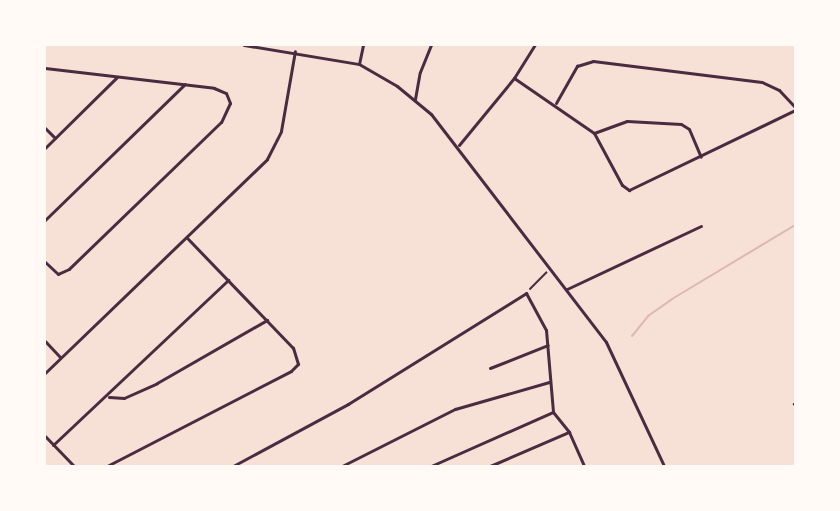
<!DOCTYPE html>
<html>
<head>
<meta charset="utf-8">
<style>
	body { margin:0 }
	#map { position:relative; width:840px; height:511px; overflow:hidden; background:#f7e1d7; font-family:Overpass,sans-serif }
	div>[style] { position:absolute }
	.stream>* { height:2px; margin:-1px; padding:0 1px; transform-origin:1px; border-radius:1px; background:#dcb8b0 }
	.path>* { height:1.5px; margin:-0.75px; padding:0 0.75px; transform-origin:0.75px; border-radius:0.75px; background:#4a2c40 }
	.service>* { height:1.5px; margin:-0.75px; padding:0 0.75px; transform-origin:0.75px; border-radius:0.75px; background:#4a2c40 }
	.minor>* { height:3px; margin:-1.5px; padding:0 1.5px; transform-origin:1.5px; border-radius:1.5px; background:#4a2c40 }
	span { translate:-50% -50%; white-space:nowrap; text-align:center; line-height:1.15; -webkit-text-stroke:6px #fffaf5; paint-order:stroke }
	.frame { position:absolute; inset:0; border:46px solid #fffaf5; pointer-events:none }
</style>
</head>
<body>
<div id="map">
	<div class="stream">
		<div style="left:632px;top:336px;width:26px;rotate:-51deg"></div>
		<div style="left:648px;top:316px;width:29px;rotate:-35deg"></div>
		<div style="left:672px;top:299px;width:144px;rotate:-31deg"></div>
	</div>
	<div class="path">
		<div style="left:530px;top:289px;width:23px;rotate:-45deg"></div>
	</div>
	<div class="service">
		<div style="left:794px;top:404px;width:1px;rotate:45deg"></div>
	</div>
	<div class="minor">
		<div style="left:244px;top:45px;width:117px;rotate:9.4deg"></div>
		<div style="left:359px;top:64px;width:44px;rotate:30.1deg"></div>
		<div style="left:397px;top:86px;width:44px;rotate:39.5deg"></div>
		<div style="left:431px;top:114px;width:287px;rotate:52.5deg"></div>
		<div style="left:606px;top:342px;width:137px;rotate:64.9deg"></div>
		<div style="left:359px;top:64px;width:19px;rotate:-78deg"></div>
		<div style="left:45px;top:68px;width:170px;rotate:6.7deg"></div>
		<div style="left:214px;top:88px;width:13px;rotate:23deg"></div>
		<div style="left:226px;top:93px;width:11px;rotate:68deg"></div>
		<div style="left:230px;top:103px;width:21px;rotate:115deg"></div>
		<div style="left:221px;top:122px;width:211px;rotate:136deg"></div>
		<div style="left:69px;top:269px;width:12px;rotate:156deg"></div>
		<div style="left:58px;top:274px;width:18px;rotate:-137deg"></div>
		<div style="left:514px;top:78px;width:97px;rotate:34.5deg"></div>
		<div style="left:594px;top:133px;width:59px;rotate:61.7deg"></div>
		<div style="left:622px;top:185px;width:9px;rotate:36deg"></div>
		<div style="left:629px;top:190px;width:184px;rotate:-25.7deg"></div>
		<div style="left:415px;top:99px;width:27px;rotate:-80deg"></div>
		<div style="left:420px;top:72px;width:29px;rotate:-68deg"></div>
		<div style="left:556px;top:103px;width:43px;rotate:-60.4deg"></div>
		<div style="left:577px;top:66px;width:17px;rotate:-17deg"></div>
		<div style="left:593px;top:61px;width:170px;rotate:7.1deg"></div>
		<div style="left:762px;top:82px;width:19px;rotate:25deg"></div>
		<div style="left:779px;top:90px;width:23px;rotate:47deg"></div>
		<div style="left:45px;top:128px;width:14px;rotate:45deg"></div>
		<div style="left:594px;top:133px;width:35px;rotate:-20deg"></div>
		<div style="left:627px;top:121px;width:54px;rotate:3.2deg"></div>
		<div style="left:681px;top:124px;width:9px;rotate:32deg"></div>
		<div style="left:689px;top:129px;width:30px;rotate:67deg"></div>
		<div style="left:459px;top:145px;width:87px;rotate:-50.6deg"></div>
		<div style="left:514px;top:78px;width:39px;rotate:-58deg"></div>
		<div style="left:45px;top:148px;width:101px;rotate:-44.6deg"></div>
		<div style="left:45px;top:220px;width:195px;rotate:-44.2deg"></div>
		<div style="left:567px;top:289px;width:148px;rotate:-25.2deg"></div>
		<div style="left:45px;top:341px;width:22px;rotate:47deg"></div>
		<div style="left:490px;top:368px;width:62px;rotate:-21.6deg"></div>
		<div style="left:45px;top:373px;width:308px;rotate:-43.9deg"></div>
		<div style="left:267px;top:159px;width:31px;rotate:-63deg"></div>
		<div style="left:281px;top:131px;width:81px;rotate:-80.1deg"></div>
		<div style="left:109px;top:397px;width:15px;rotate:4deg"></div>
		<div style="left:124px;top:398px;width:36px;rotate:-24deg"></div>
		<div style="left:157px;top:383px;width:127px;rotate:-29.8deg"></div>
		<div style="left:45px;top:436px;width:42px;rotate:46deg"></div>
		<div style="left:53px;top:445px;width:241px;rotate:-43.3deg"></div>
		<div style="left:107px;top:466px;width:207px;rotate:-27.3deg"></div>
		<div style="left:291px;top:371px;width:10px;rotate:-45deg"></div>
		<div style="left:298px;top:364px;width:17px;rotate:-107deg"></div>
		<div style="left:293px;top:348px;width:153px;rotate:-133.9deg"></div>
		<div style="left:233px;top:466px;width:131px;rotate:-28.3deg"></div>
		<div style="left:348px;top:404px;width:210px;rotate:-31.9deg"></div>
		<div style="left:526px;top:293px;width:42px;rotate:61.6deg"></div>
		<div style="left:546px;top:330px;width:82px;rotate:85.1deg"></div>
		<div style="left:553px;top:412px;width:26px;rotate:51deg"></div>
		<div style="left:342px;top:466px;width:127px;rotate:-26.8deg"></div>
		<div style="left:455px;top:409px;width:98px;rotate:-16deg"></div>
		<div style="left:431px;top:466px;width:133px;rotate:-23.9deg"></div>
		<div style="left:490px;top:466px;width:86px;rotate:-23.3deg"></div>
		<div style="left:569px;top:432px;width:37px;rotate:66deg"></div>
	</div>
	<div class="frame"></div>
</div>
</body>
</html>
